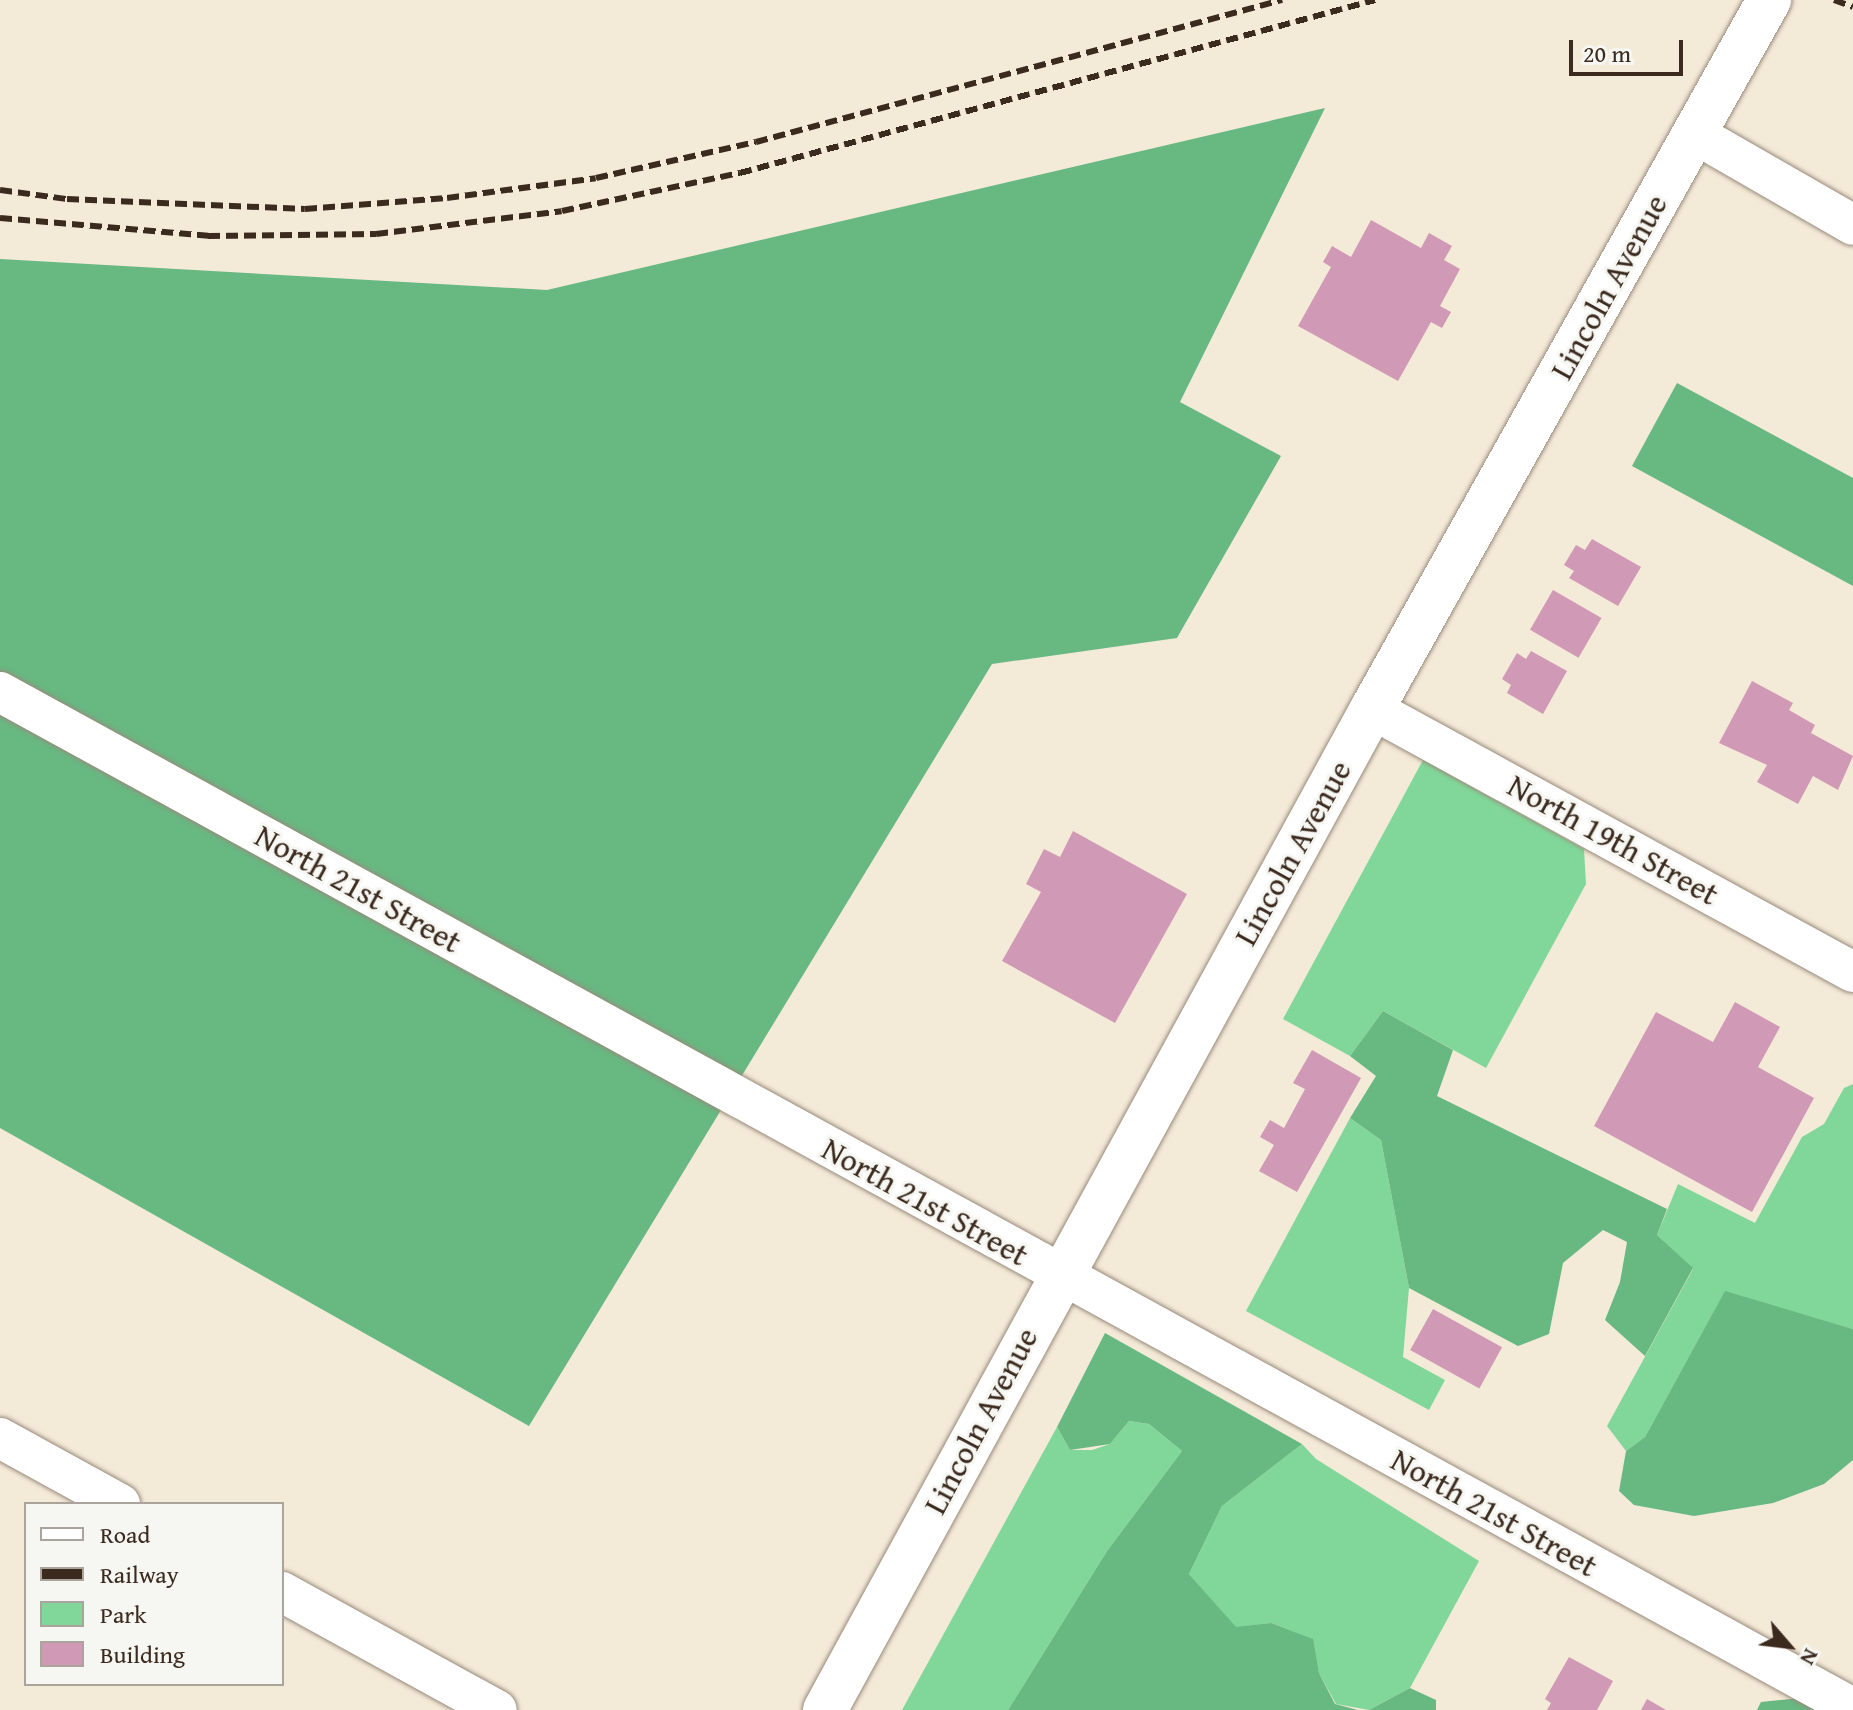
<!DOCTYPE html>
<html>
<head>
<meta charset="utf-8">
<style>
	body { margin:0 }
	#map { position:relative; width:1853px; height:1710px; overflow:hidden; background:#f4ead8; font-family:"Gentium Book Plus",serif }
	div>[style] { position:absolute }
	.green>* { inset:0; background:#81d79a }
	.forest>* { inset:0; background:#68b882 }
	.building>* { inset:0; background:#d099b5; transform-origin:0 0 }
	.roads { filter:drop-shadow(0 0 2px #988a7b) drop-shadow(0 0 2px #988a7b) }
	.minor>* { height:40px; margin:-20px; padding:0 20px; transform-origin:20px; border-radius:20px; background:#fff }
	.tertiary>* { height:44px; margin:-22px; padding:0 22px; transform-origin:22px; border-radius:22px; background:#fff }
	.rail>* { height:6px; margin-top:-3px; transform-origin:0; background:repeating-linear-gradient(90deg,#3b2a1e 0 12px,transparent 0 18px) }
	span { translate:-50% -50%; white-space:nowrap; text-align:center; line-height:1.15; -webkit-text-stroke:6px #f6f6f2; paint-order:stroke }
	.street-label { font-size:32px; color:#3b2a1e }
	.legend { position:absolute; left:24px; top:1502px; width:260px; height:184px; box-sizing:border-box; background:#f6f6f2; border:2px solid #aba49d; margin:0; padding:10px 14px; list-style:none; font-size:24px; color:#3b2a1e }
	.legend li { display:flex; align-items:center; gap:16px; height:40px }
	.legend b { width:40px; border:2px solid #aba49d }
	.north { position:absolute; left:1749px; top:1606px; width:80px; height:80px; -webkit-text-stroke:6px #f6f6f2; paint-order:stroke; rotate:118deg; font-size:22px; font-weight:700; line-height:32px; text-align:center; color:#3b2a1e }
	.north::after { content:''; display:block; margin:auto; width:28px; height:36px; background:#3b2a1e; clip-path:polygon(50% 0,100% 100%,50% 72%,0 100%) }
	.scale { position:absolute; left:1569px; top:40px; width:114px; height:36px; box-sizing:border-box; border:4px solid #3b2a1e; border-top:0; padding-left:10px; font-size:24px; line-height:28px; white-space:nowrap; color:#3b2a1e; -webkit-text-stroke:6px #f6f6f2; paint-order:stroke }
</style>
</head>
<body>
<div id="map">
	<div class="green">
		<div style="clip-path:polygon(1423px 760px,1584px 849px,1586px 884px,1486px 1068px,1383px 1011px,1350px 1056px,1283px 1019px)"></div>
		<div style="clip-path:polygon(1853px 1084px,1853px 1329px,1725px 1292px,1645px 1437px,1626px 1451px,1607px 1426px,1693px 1269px,1657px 1235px,1678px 1184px,1755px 1223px,1802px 1137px,1824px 1124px,1844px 1088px)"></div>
		<div style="clip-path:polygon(1350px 1118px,1381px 1140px,1409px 1288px,1403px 1357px,1445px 1380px,1429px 1410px,1246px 1311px)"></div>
		<div style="clip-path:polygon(1129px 1421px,1149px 1424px,1182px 1451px,1107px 1551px,1008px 1710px,902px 1710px,1057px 1427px,1070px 1450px,1092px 1450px,1110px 1444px)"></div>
		<div style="clip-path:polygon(1302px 1444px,1316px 1459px,1479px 1561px,1410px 1688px,1369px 1710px,1336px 1704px,1319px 1673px,1312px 1639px,1271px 1623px,1236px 1628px,1189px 1574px,1222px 1506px)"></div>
	</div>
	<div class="forest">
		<div style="clip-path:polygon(1325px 108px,1180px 402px,1281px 456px,1177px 638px,992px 664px,529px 1426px,0 1128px,0 259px,547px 290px)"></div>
		<div style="clip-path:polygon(1677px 383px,1853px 478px,1853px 586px,1632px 466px)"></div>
		<div style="clip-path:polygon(1383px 1011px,1453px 1050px,1437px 1096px,1667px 1209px,1657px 1235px,1693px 1268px,1645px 1356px,1605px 1320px,1620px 1282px,1627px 1242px,1603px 1230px,1563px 1263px,1549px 1334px,1518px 1346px,1409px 1288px,1381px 1140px,1350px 1118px,1376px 1076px,1350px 1056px)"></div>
		<div style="clip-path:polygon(1725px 1291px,1853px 1329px,1853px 1460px,1824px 1484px,1773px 1503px,1694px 1516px,1634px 1505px,1619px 1491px,1626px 1451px,1645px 1437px)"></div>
		<div style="clip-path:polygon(1105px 1333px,1302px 1444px,1222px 1506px,1189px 1574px,1236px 1627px,1271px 1623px,1313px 1639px,1319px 1673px,1335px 1704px,1358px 1710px,1008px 1710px,1107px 1551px,1182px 1451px,1149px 1424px,1129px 1421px,1110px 1444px,1070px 1450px,1057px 1427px)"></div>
		<div style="clip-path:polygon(1410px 1688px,1436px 1700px,1436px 1710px,1369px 1710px)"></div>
		<div style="clip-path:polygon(1801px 1698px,1822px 1710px,1757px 1710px,1761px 1702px)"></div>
	</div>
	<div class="building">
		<div style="clip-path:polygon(1371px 220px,1421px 248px,1429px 233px,1452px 246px,1444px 260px,1460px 269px,1440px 306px,1451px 312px,1442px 328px,1431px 322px,1398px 381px,1298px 326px,1331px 267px,1323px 262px,1332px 246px,1351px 257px)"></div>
		<div style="clip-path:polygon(1592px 539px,1641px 567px,1618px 606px,1569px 578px,1574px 571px,1564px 565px,1576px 545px,1585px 550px)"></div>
		<div style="left:1553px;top:590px;width:56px;height:46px;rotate:30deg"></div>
		<div style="clip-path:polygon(1531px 651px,1567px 671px,1543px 714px,1507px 693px,1511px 685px,1502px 679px,1517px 653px,1526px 659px)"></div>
		<div style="clip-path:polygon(1752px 681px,1793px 703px,1789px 710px,1815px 725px,1811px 733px,1853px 756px,1838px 790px,1813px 776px,1798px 804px,1757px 782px,1767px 765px,1719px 743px)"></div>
		<div style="clip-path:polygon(1073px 831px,1187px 894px,1115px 1023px,1002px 961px,1041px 892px,1026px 884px,1044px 849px,1060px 857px)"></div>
		<div style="clip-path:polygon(1735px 1002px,1780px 1027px,1758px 1067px,1814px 1098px,1752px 1212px,1594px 1126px,1656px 1012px,1713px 1042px)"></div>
		<div style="clip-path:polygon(1312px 1050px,1361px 1078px,1297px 1192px,1259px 1171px,1274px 1145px,1260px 1137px,1270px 1120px,1284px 1128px,1305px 1089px,1293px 1083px)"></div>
		<div style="left:1433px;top:1309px;width:79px;height:47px;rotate:29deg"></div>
		<div style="clip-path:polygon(1569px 1657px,1613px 1681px,1597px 1710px,1547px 1710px,1551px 1703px,1545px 1699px)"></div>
		<div style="clip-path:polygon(1647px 1699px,1666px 1710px,1641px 1710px)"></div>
	</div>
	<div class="roads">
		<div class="minor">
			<div style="left:1695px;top:134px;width:182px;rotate:29.9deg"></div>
			<div style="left:0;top:692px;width:2113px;rotate:28.74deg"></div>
			<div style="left:1372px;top:709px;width:548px;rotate:28.67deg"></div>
			<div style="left:0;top:1438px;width:137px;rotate:28.8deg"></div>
			<div style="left:282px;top:1592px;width:245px;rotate:28.8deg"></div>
		</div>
		<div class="tertiary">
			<div style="left:825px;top:1710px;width:1141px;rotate:-61.35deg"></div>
			<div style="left:1372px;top:709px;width:813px;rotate:-60.75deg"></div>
		</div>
	</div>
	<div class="rail">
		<div style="left:1834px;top:0;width:20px;rotate:20deg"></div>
		<div style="left:0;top:190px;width:68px;rotate:7.7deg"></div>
		<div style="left:67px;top:199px;width:238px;rotate:2.4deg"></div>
		<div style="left:305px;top:209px;width:142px;rotate:-4.4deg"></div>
		<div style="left:447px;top:198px;width:150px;rotate:-7.6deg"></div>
		<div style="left:596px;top:178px;width:164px;rotate:-12.7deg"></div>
		<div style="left:756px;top:142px;width:545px;rotate:-15.11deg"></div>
		<div style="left:0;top:218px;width:209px;rotate:4.9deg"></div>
		<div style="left:208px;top:236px;width:168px;rotate:-0.7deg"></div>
		<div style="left:376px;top:234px;width:187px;rotate:-7deg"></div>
		<div style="left:562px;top:211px;width:182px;rotate:-12.1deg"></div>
		<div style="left:740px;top:173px;width:658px;rotate:-15.24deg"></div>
	</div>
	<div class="street-label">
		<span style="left:1609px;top:287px;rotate:-61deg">Lincoln Avenue</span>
		<span style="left:1613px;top:840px;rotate:29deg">North 19th Street</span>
		<span style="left:1293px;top:853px;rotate:-61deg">Lincoln Avenue</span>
		<span style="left:358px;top:889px;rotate:29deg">North 21st Street</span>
		<span style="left:925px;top:1202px;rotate:29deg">North 21st Street</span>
		<span style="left:981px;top:1421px;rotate:-62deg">Lincoln Avenue</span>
		<span style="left:1494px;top:1513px;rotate:29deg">North 21st Street</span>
	</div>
	<ul class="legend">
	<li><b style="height:10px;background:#fff"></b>Road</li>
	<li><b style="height:10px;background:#3b2a1e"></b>Railway</li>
	<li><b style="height:22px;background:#81d79a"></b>Park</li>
	<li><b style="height:22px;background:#d099b5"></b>Building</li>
	</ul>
	<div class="north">N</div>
	<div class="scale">20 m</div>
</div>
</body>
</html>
